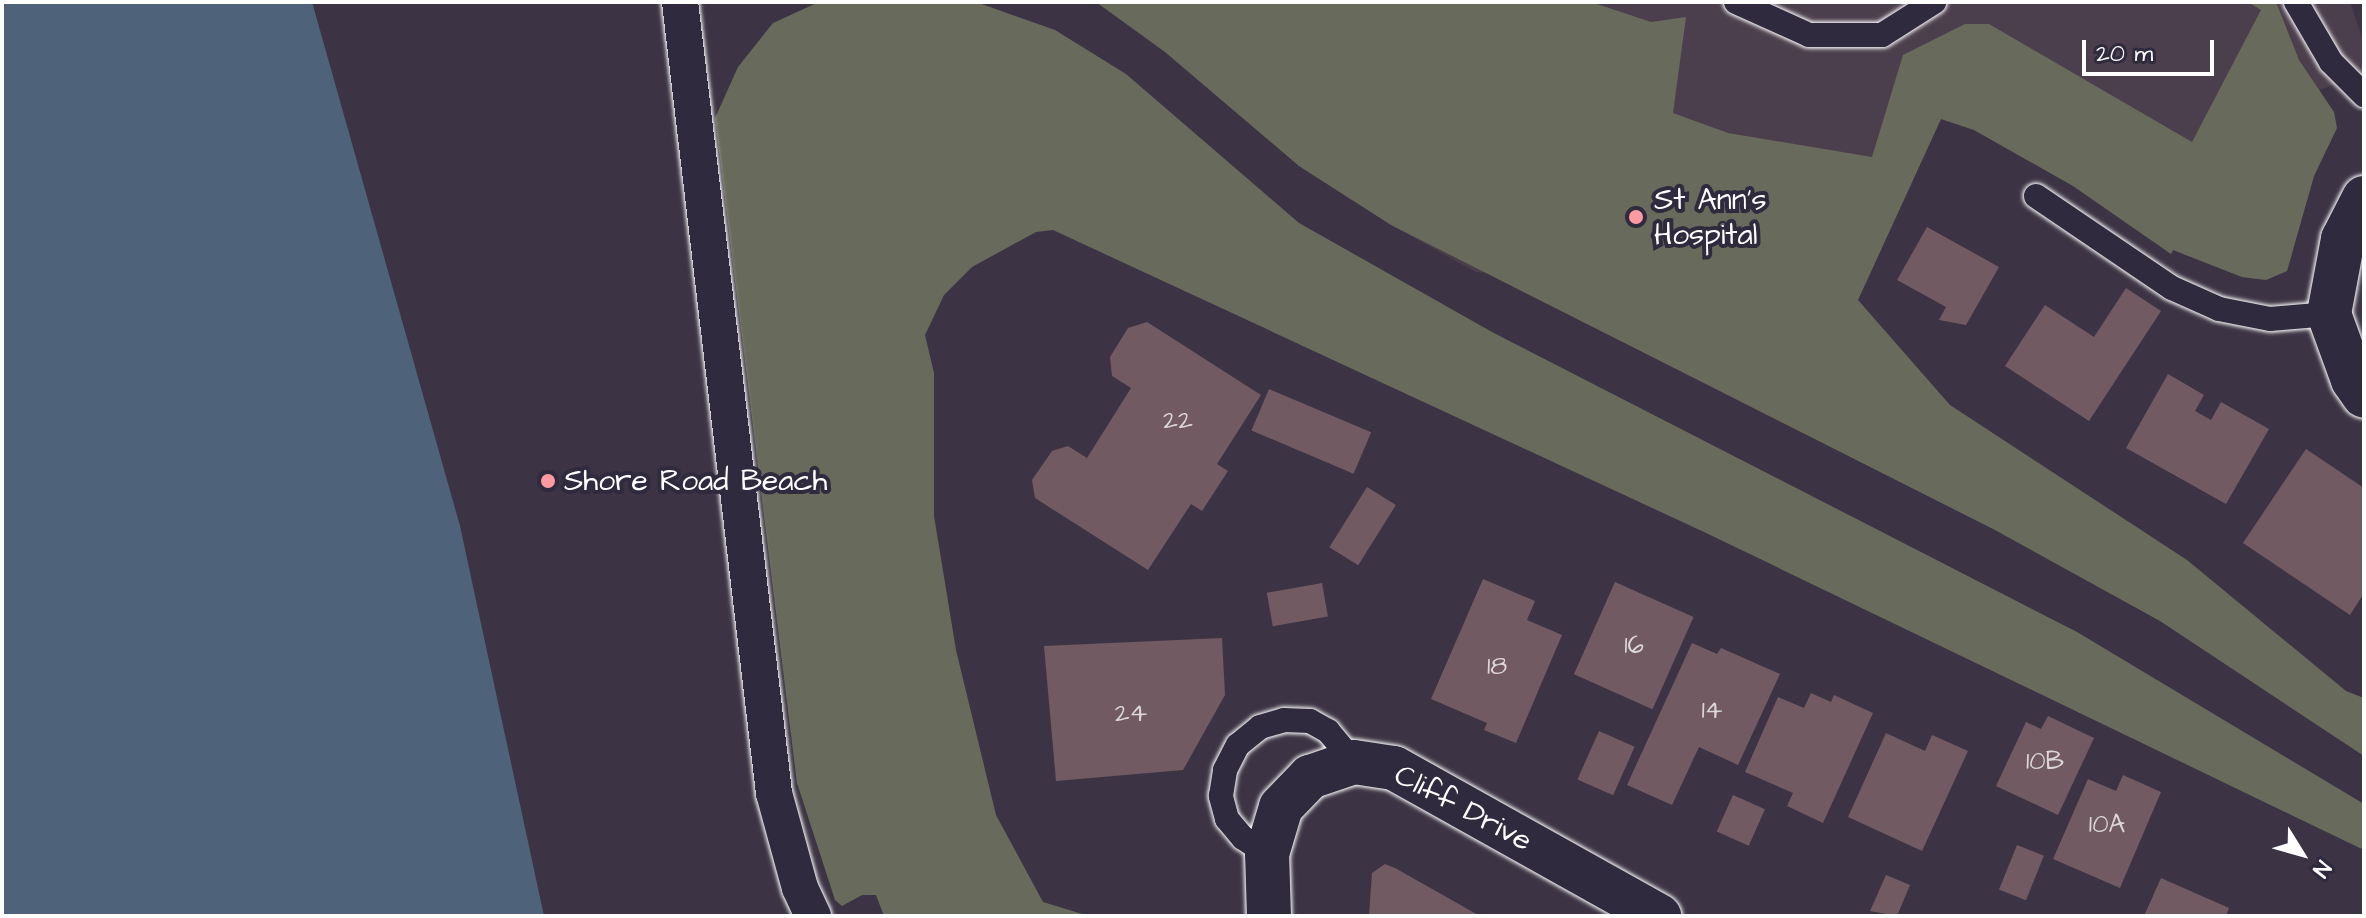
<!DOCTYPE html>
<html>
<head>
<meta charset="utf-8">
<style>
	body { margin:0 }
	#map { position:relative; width:2366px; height:918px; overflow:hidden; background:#3c3444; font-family:"Architects Daughter",sans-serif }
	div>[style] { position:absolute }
	.built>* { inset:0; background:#4c3f4d }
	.green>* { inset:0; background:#686a5b }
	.water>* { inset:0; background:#4e6379 }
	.building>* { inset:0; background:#725a62; transform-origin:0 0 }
	.roads { filter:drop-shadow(0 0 2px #fff) drop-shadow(0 0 2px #fff) }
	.service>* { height:24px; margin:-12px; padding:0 12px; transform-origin:12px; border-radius:12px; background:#2f2a3d }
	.pedestrian>* { height:36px; margin:-18px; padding:0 18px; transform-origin:18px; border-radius:18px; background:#2f2a3d }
	.minor>* { height:44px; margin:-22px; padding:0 22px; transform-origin:22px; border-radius:22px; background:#2f2a3d }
	.dots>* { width:22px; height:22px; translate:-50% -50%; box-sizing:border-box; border:4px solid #2f2a3d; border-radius:50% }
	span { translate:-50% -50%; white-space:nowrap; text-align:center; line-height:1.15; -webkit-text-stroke:8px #2f2a3d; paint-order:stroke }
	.number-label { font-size:26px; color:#dcd6d8 }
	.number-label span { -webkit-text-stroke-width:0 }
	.poi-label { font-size:30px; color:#fff }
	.left { translate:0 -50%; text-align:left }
	.street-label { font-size:30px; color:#fff }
	.frame { position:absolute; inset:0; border:4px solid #fff; pointer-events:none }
	.north { position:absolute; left:2262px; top:814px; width:80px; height:80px; -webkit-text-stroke:6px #2f2a3d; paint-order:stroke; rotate:127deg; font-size:22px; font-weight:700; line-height:32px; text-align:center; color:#fff }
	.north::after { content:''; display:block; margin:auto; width:28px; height:36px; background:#fff; clip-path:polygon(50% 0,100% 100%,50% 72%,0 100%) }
	.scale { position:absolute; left:2082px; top:40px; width:132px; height:36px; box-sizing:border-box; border:4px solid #fff; border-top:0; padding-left:10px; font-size:24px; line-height:28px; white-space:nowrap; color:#fff; -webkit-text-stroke:6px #2f2a3d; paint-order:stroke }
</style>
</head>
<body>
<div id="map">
	<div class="built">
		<div style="clip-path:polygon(1096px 2px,2350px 2px,2364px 43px,2364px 73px,2317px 91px,2334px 112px,2337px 128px,2314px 176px,2287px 271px,2266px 280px,2242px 277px,2173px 250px,2171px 254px,2073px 186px,1974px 130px,1941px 119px,1858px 300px,1476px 272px,1391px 225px,1299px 166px,1165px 52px)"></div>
	</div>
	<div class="green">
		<div style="clip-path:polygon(819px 2px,976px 2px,1055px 30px,1126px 74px,1299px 223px,1492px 332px,2077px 632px,2364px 804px,2364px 850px,1704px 532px,1053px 230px,1036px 232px,972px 267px,944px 295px,925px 335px,934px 373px,934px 516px,956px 650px,996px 815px,1043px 902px,1089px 916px,884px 916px,876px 895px,862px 895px,842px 906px,835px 900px,797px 783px,715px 118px,738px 67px,773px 23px)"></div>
		<div style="clip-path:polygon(1096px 2px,1591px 2px,1651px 22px,1686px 17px,1673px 113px,1728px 133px,1872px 157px,1903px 55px,1965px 24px,1989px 24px,2192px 142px,2261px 10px,2248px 2px,2276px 2px,2299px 60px,2334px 112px,2337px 128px,2314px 176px,2287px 271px,2266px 280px,2242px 277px,2173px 250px,2171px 254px,2073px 186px,1974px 130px,1941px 119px,1858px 300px,1950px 405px,2187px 560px,2346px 691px,2364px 698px,2364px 756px,2160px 621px,1995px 530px,1391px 225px,1299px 166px,1165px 52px)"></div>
	</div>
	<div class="water">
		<div style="clip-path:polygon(2px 2px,312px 2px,460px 526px,544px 916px,2px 916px)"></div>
	</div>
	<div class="building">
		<div style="clip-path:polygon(1927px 227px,1999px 267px,1966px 325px,1939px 320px,1946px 307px,1897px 280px)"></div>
		<div style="clip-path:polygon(2126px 288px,2161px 311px,2089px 421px,2005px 366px,2045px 305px,2094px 337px)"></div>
		<div style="clip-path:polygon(1147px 322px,1261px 395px,1217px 464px,1228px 471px,1202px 511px,1191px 504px,1148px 570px,1035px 498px,1032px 480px,1052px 451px,1068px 446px,1087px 458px,1131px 388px,1112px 376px,1110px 357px,1128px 328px)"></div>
		<div style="clip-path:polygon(2168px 374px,2204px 395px,2195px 411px,2211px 420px,2221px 402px,2269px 429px,2226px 504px,2126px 448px)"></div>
		<div style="left:1269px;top:389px;width:111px;height:45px;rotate:23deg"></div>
		<div style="clip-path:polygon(2306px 449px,2364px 488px,2364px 593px,2350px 615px,2243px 543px)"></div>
		<div style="left:1367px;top:487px;width:34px;height:71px;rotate:32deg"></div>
		<div style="clip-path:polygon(1483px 579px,1535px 601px,1527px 620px,1562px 635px,1516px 743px,1484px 730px,1487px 723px,1431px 699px)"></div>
		<div style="left:1615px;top:582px;width:86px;height:101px;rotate:24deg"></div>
		<div style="left:1322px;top:583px;width:34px;height:56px;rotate:80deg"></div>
		<div style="clip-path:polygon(1222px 638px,1225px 695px,1183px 770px,1056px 781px,1044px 646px)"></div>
		<div style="clip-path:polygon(1692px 643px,1717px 654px,1721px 648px,1780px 674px,1738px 765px,1699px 747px,1672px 805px,1627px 785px)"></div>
		<div style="clip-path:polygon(1811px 693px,1831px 702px,1834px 695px,1873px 713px,1823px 823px,1787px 806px,1793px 793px,1745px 772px,1778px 697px,1804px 708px)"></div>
		<div style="clip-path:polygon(2048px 716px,2094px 738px,2058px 815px,1996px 786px,2026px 722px,2041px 729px)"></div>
		<div style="left:1599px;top:731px;width:39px;height:53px;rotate:24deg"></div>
		<div style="clip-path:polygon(1886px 733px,1925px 751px,1932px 735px,1968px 751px,1922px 851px,1848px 817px)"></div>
		<div style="clip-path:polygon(2123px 775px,2161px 792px,2120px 888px,2053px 859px,2088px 779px,2116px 791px)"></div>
		<div style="left:1733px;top:795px;width:35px;height:40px;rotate:24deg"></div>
		<div style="left:2017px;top:845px;width:29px;height:48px;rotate:22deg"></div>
		<div style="clip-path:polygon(1385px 864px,1395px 868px,1480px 916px,1369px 916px,1372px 873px)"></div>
		<div style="clip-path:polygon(1886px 875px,1910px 885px,1897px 916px,1870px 911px)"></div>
		<div style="clip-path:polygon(2161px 878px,2229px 908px,2226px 916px,2144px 916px)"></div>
	</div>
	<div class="roads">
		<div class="service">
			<div style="left:1736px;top:2px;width:80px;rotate:24.3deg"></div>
			<div style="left:1809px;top:35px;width:73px"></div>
			<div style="left:1882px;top:35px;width:62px;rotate:-32.4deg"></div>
			<div style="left:2296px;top:2px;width:69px;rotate:59.7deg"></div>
			<div style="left:2331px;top:62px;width:47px;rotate:45deg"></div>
			<div style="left:2036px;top:196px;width:164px;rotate:34.1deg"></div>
			<div style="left:2172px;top:288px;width:51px;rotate:24.1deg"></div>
			<div style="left:2219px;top:309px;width:52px;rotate:11.1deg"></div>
			<div style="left:2270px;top:319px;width:59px;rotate:-4.8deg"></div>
			<div style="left:1267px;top:854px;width:29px;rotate:-146deg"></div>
			<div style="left:1243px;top:838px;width:25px;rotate:-130deg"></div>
			<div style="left:1227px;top:819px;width:24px;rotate:-105deg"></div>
			<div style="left:1221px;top:796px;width:26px;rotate:-81deg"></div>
			<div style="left:1225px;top:770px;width:28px;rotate:-63deg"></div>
			<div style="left:1238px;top:745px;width:28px;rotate:-39deg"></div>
			<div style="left:1260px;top:727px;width:25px;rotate:-16deg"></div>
			<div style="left:1284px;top:720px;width:26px;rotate:2deg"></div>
			<div style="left:1310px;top:721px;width:21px;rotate:29deg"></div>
			<div style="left:1328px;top:731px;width:40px;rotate:50deg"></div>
		</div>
		<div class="pedestrian">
			<div style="left:680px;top:2px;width:797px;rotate:83.22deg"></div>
			<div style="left:774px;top:793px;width:98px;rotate:74.7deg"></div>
			<div style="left:800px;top:888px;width:31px;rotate:65deg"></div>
		</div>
		<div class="minor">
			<div style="left:2364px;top:198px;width:46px;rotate:117.1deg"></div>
			<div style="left:2343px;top:239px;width:76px;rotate:100.6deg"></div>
			<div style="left:2329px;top:314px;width:70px;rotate:70deg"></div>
			<div style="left:2353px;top:380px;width:19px;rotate:55deg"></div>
			<div style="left:1269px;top:916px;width:62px;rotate:-91.8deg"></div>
			<div style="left:1267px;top:854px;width:49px;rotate:-73.4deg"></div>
			<div style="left:1281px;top:807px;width:42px;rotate:-46deg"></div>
			<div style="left:1310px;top:777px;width:46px;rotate:-18.8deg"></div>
			<div style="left:1354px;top:762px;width:40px;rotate:8.5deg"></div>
			<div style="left:1394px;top:768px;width:304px;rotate:29.2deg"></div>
		</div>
	</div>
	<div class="dots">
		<div style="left:1636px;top:217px;background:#ff9aa2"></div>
		<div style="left:548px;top:481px;background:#ff9aa2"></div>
	</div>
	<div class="number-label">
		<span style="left:1178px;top:421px">22</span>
		<span style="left:1634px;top:646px">16</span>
		<span style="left:1497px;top:667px">18</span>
		<span style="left:1712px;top:711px">14</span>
		<span style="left:1131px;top:714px">24</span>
		<span style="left:2045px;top:762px">10B</span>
		<span style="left:2107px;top:825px">10A</span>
	</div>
	<div class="poi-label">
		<span class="left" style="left:1654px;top:217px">St Ann's<br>Hospital</span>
		<span class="left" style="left:564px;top:481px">Shore Road Beach</span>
	</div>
	<div class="street-label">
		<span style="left:1463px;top:808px;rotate:28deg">Cliff Drive</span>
	</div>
	<div class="frame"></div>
	<div class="north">N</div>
	<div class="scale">20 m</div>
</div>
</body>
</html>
